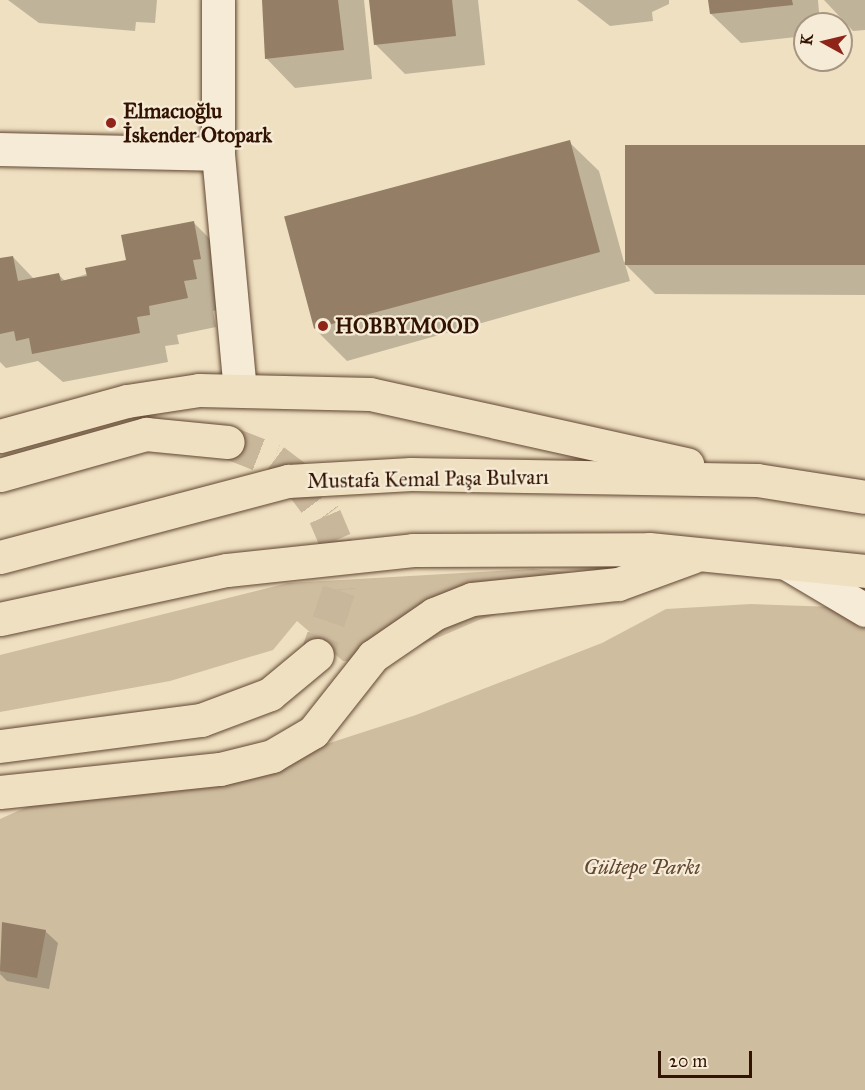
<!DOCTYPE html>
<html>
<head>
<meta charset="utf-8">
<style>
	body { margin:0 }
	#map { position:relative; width:865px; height:1090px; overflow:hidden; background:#efe0c1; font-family:"IM FELL Great Primer",serif }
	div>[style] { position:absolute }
	.green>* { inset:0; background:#cfbda0 }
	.shadow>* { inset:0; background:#0003 }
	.building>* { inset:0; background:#947e65; transform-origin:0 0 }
	.primary-tunnel>* { height:33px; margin-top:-16.5px; transform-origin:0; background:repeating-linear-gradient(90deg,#c9b79b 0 33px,transparent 0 49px) }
	.roads { filter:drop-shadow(0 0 2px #614631) drop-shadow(0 0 2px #614631) }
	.street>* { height:33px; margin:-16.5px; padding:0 16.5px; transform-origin:16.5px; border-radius:16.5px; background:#f5ebd7 }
	.secondary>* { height:33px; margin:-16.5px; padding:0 16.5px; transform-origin:16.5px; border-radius:16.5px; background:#f5ebd7 }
	.primary>* { height:33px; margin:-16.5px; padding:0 16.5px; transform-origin:16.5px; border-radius:16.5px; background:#efe0c1 }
	.dots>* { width:16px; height:16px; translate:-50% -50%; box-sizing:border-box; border:3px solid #f5ebd7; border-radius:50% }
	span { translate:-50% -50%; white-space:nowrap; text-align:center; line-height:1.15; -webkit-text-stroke:4.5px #f5ebd7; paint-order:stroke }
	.poi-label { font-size:21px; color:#321301; font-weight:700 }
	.left { translate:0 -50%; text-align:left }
	.street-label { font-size:21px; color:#321301 }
	.park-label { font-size:21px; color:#614631; font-style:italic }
	.north { position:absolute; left:793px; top:12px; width:60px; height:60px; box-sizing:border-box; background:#f5ebd7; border:2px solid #a79581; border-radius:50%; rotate:278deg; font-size:16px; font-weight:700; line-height:24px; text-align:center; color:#321301 }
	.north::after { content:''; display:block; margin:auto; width:21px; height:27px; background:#8f2418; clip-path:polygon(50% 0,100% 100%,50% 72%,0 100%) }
	.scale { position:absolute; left:658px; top:1051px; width:94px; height:27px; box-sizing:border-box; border:3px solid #321301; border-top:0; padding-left:8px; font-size:18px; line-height:21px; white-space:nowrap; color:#321301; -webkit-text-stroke:4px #f5ebd7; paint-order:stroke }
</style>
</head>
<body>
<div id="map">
	<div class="green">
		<div style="clip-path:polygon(533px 569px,616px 576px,479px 620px,381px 662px,343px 661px,297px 621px,273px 650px,170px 681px,0 712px,0 655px,288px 583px)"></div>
		<div style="clip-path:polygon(751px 604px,865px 608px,865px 1090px,0 1090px,0 819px,58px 793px,231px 775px,416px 715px,602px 643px,666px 609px)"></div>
	</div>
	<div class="shadow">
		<div style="clip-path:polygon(8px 0,157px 0,155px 23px,136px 22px,135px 31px,39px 23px)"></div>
		<div style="clip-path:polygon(263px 0,364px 0,372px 79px,295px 88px,266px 58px)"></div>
		<div style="clip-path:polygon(371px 0,478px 0,485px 65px,405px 74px,376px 45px)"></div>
		<div style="clip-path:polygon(577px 0,669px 0,669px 4px,652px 12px,653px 21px,610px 26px)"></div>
		<div style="clip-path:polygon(710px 0,818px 0,820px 24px,805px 24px,805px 36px,741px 43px,711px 14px)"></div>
		<div style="clip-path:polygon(865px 0,865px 30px,853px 31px,824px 0)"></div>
		<div style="clip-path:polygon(569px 142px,599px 171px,624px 262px,865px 148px,865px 295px,655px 294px,625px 264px,630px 281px,347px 361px,318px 332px,287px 222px)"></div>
		<div style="clip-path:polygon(193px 222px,223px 252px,226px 308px,213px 311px,216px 327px,177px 335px,179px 344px,165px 346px,168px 362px,63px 382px,38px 361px,6px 368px,0 362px,0 260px,13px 257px,34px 279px,58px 274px,65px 281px,127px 261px)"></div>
		<div style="clip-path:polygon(3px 923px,45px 931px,58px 943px,49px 989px,7px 981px,0 974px)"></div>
	</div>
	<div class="building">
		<div style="clip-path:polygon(262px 0,338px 0,344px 50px,265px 59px)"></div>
		<div style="clip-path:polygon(369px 0,452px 0,456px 36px,374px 45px)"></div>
		<div style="clip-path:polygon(708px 0,792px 0,793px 5px,710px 14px)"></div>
		<div style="left:570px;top:140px;width:116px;height:296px;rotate:75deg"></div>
		<div style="left:625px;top:145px;width:240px;height:120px"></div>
		<div style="clip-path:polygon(194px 221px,201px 259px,193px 260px,197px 279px,184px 281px,188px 298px,149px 306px,150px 315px,137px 317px,140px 333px,32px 354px,29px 338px,16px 341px,14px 331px,0 334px,0 258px,13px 256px,18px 281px,59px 273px,61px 281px,74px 278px,87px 276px,85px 268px,126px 260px,121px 235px)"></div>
		<div style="clip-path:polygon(2px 922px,46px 930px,37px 978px,0 971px)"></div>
	</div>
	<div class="primary-tunnel">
		<div style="left:228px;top:442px;width:49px;rotate:21.4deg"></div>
		<div style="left:274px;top:460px;width:26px;rotate:37deg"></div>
		<div style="left:295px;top:476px;width:50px;rotate:53.1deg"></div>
		<div style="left:325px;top:516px;width:26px;rotate:67deg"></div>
		<div style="left:335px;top:540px;width:50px;rotate:85.4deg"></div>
		<div style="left:339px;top:590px;width:69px;rotate:108.7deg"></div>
	</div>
	<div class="roads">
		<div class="street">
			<div style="left:218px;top:0;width:154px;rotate:90deg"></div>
			<div style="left:218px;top:154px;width:237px;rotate:84.7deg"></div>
			<div style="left:0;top:149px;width:218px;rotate:1.3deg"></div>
		</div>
		<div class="secondary">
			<div style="left:786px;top:563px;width:92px;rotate:30.7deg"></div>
		</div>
		<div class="primary">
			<div style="left:0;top:436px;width:132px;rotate:-15.4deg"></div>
			<div style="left:127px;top:401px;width:73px;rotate:-8.7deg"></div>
			<div style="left:199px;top:390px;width:171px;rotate:1.3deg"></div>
			<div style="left:370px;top:394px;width:325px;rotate:12.5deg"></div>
			<div style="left:0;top:475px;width:152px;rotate:-15.7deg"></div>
			<div style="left:146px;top:434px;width:82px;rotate:5.6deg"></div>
			<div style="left:0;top:557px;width:298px;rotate:-14.8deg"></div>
			<div style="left:288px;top:481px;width:123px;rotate:-3.3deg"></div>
			<div style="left:411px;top:474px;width:346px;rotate:1deg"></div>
			<div style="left:757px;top:480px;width:109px;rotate:8.9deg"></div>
			<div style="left:0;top:619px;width:232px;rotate:-12.2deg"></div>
			<div style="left:227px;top:570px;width:187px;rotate:-6.1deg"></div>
			<div style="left:413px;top:550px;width:236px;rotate:-0.2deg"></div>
			<div style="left:649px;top:549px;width:217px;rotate:5.8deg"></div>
			<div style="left:0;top:746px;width:203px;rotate:-7.4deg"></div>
			<div style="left:201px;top:720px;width:74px;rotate:-20.6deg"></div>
			<div style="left:270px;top:694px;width:61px;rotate:-39.7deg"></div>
			<div style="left:0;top:792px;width:221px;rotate:-6deg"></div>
			<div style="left:220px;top:769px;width:54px;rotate:-14deg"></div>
			<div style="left:272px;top:756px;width:48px;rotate:-30.3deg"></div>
			<div style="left:313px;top:732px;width:97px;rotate:-51.7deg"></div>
			<div style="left:373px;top:656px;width:74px;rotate:-34.5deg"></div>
			<div style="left:434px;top:614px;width:41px;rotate:-21.5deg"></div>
			<div style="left:472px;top:599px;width:147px;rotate:-5.9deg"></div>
			<div style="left:618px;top:584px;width:79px;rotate:-20deg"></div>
		</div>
	</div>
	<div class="dots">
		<div style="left:111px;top:123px;background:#8f2418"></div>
		<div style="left:323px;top:326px;background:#8f2418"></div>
	</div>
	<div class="poi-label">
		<span class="left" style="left:123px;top:123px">Elmacıoğlu<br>İskender Otopark</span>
		<span class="left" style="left:335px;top:326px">HOBBYMOOD</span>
	</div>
	<div class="street-label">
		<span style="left:428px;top:479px;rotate:-1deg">Mustafa Kemal Paşa Bulvarı</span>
	</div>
	<div class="park-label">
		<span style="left:642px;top:867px">Gültepe Parkı</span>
	</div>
	<div class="north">K</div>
	<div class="scale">20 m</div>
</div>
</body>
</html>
